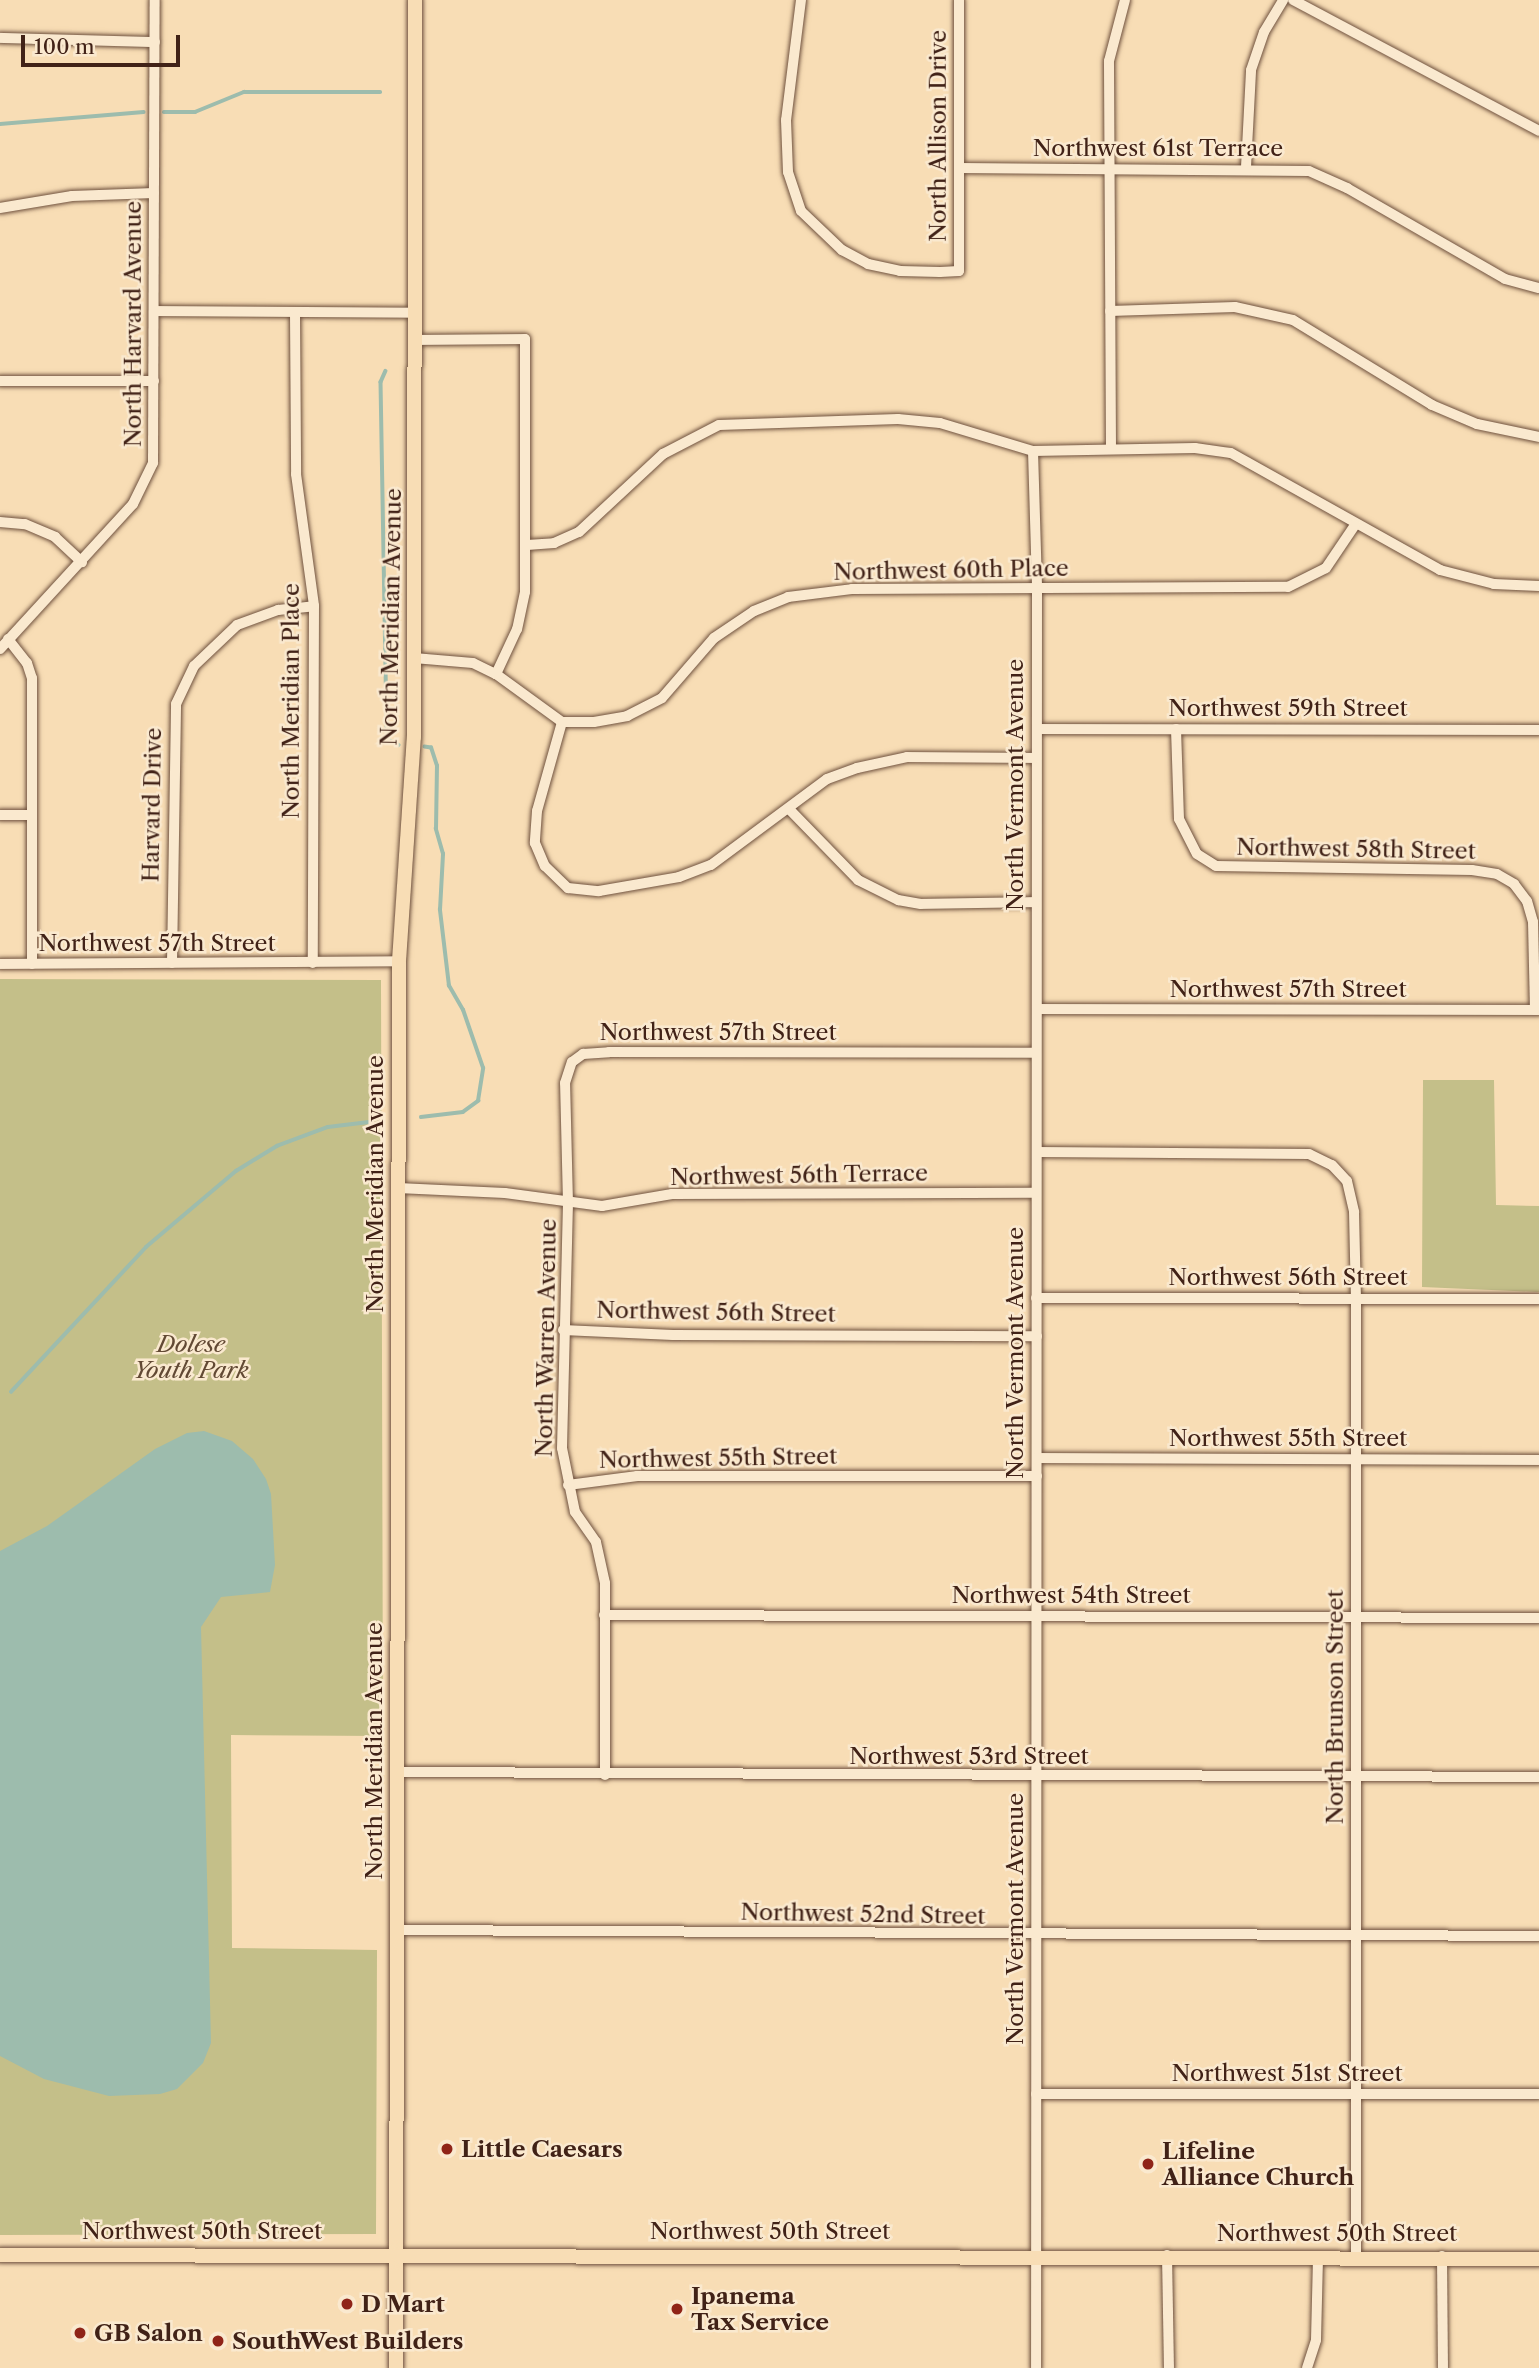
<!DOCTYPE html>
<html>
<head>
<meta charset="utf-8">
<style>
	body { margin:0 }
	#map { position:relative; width:1539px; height:2368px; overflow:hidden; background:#f8ddb5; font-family:"Libre Caslon Text",serif }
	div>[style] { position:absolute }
	.green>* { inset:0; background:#c4bf89 }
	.water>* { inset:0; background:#9dbcad }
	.stream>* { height:3.5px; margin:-1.75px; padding:0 1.75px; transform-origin:1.75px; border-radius:1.75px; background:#9dbcad }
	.roads { filter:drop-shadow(0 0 2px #6f513e) drop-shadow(0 0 2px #6f513e) }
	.minor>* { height:10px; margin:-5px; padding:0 5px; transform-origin:5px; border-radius:5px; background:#fae9cf }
	.major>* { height:14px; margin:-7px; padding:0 7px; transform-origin:7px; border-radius:7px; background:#f8ddb5 }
	.dots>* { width:19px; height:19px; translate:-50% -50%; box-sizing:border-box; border:4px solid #fae9cf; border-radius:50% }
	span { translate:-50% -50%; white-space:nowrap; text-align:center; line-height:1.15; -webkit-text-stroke:5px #fae9cf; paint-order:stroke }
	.street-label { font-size:23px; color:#412217 }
	.park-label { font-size:23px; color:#624934; font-style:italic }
	.poi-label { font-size:23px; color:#412217; font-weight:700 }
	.left { translate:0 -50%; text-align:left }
	.scale { position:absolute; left:21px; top:35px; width:159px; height:32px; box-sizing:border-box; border:4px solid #412217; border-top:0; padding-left:9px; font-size:21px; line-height:24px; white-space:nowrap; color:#412217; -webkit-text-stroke:5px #fae9cf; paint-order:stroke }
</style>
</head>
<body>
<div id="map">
	<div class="green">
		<div style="clip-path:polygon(0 979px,381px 980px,383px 1736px,231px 1735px,232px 1948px,377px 1950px,376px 2234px,0 2235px)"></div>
		<div style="clip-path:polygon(1423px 1080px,1494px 1080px,1496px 1205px,1539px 1206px,1539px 1292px,1422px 1287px)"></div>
	</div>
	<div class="water">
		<div style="clip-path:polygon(204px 1431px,232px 1441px,253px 1459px,266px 1479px,271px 1494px,275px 1565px,270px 1592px,221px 1597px,201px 1627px,211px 2043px,203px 2063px,177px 2089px,160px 2094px,109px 2096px,44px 2079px,0 2056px,0 1551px,47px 1526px,155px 1449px,187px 1433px)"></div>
	</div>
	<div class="stream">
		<div style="left:164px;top:112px;width:31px"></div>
		<div style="left:195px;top:112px;width:53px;rotate:-22.2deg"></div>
		<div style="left:244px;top:92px;width:136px"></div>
		<div style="left:0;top:124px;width:144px;rotate:-4.8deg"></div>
		<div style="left:386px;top:371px;width:12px;rotate:114deg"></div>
		<div style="left:381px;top:382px;width:357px;rotate:89deg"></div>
		<div style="left:387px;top:739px;width:13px;rotate:27deg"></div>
		<div style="left:421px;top:1117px;width:42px;rotate:-6.8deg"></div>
		<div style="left:463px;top:1112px;width:19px;rotate:-36deg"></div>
		<div style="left:478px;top:1101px;width:33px;rotate:-81deg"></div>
		<div style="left:483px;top:1068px;width:61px;rotate:-109deg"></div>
		<div style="left:463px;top:1010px;width:28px;rotate:-120deg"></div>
		<div style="left:449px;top:986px;width:77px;rotate:-96.8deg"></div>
		<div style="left:440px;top:910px;width:56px;rotate:-86.9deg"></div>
		<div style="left:443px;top:854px;width:26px;rotate:-106deg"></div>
		<div style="left:436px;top:829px;width:63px;rotate:-89.1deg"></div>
		<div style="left:437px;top:766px;width:19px;rotate:-108deg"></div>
		<div style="left:431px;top:748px;width:6px;rotate:-171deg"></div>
		<div style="left:11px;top:1392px;width:198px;rotate:-47deg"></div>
		<div style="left:146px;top:1247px;width:118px;rotate:-40.2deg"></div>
		<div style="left:236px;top:1171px;width:48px;rotate:-31.4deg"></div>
		<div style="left:277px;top:1146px;width:54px;rotate:-20.4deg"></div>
		<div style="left:328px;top:1127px;width:41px;rotate:-7deg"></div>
	</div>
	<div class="roads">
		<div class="minor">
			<div style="left:801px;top:0;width:121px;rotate:97.1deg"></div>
			<div style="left:786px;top:120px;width:52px;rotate:87.8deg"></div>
			<div style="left:788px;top:172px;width:41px;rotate:71.6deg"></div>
			<div style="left:801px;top:211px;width:57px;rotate:43.6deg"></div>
			<div style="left:842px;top:250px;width:30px;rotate:28deg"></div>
			<div style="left:868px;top:264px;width:33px;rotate:12deg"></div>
			<div style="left:900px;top:271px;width:40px;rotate:1.4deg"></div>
			<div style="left:940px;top:272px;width:19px;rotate:-3deg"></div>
			<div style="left:959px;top:271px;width:271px;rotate:-90deg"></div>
			<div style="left:1293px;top:0;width:279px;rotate:28deg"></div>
			<div style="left:0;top:38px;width:155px;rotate:1.5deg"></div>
			<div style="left:1246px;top:167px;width:97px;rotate:-87deg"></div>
			<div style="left:1251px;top:70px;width:40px;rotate:-71.1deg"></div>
			<div style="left:1264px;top:32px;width:37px;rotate:-59deg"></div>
			<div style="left:959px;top:168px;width:350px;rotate:0.5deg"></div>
			<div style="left:1309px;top:171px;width:42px;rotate:24.1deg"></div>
			<div style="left:1347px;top:188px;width:182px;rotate:29.9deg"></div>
			<div style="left:1505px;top:279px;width:35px;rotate:15deg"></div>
			<div style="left:0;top:208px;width:73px;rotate:-9.5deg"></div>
			<div style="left:72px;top:196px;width:82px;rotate:-2.1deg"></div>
			<div style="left:154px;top:311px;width:261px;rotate:0.4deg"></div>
			<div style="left:1110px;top:311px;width:125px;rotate:-1.8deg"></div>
			<div style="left:1235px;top:307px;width:59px;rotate:12.6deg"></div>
			<div style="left:1293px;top:320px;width:163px;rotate:31.4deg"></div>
			<div style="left:1432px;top:405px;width:49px;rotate:22.9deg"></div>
			<div style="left:1477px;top:424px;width:63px;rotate:11.8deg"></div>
			<div style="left:295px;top:313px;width:161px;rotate:89.6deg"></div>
			<div style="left:296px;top:474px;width:133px;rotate:82.2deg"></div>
			<div style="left:314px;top:606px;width:357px;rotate:90.2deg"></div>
			<div style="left:415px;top:340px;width:110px;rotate:-0.5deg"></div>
			<div style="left:525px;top:339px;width:253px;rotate:90deg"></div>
			<div style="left:525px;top:592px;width:38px;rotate:102deg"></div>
			<div style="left:517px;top:629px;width:50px;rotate:115deg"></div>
			<div style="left:0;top:381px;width:154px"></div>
			<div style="left:1111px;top:448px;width:387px;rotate:-90.3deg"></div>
			<div style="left:1109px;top:61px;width:63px;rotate:-75.3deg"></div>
			<div style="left:1033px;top:451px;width:138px;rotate:88.3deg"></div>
			<div style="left:1037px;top:589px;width:1779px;rotate:90.03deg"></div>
			<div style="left:0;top:522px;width:25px;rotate:5deg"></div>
			<div style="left:25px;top:524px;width:33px;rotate:23deg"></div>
			<div style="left:55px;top:537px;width:37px;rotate:43deg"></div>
			<div style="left:527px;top:545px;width:27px;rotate:-4deg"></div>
			<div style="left:554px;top:543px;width:27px;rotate:-24deg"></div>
			<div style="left:579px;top:532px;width:115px;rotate:-42.9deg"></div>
			<div style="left:663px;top:454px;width:63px;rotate:-27.4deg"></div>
			<div style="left:719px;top:425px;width:179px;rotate:-1.9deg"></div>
			<div style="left:898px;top:419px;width:42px;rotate:5.4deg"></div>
			<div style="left:940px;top:423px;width:97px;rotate:16.8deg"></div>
			<div style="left:1033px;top:451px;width:162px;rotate:-1.1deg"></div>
			<div style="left:1195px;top:448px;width:36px;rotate:8deg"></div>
			<div style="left:1231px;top:453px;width:240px;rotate:29.2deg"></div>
			<div style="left:1440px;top:570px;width:56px;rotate:14.5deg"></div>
			<div style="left:1494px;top:584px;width:45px;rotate:2.5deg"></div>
			<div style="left:8px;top:639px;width:31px;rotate:52deg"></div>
			<div style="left:27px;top:663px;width:16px;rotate:72deg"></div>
			<div style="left:32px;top:678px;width:286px;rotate:90deg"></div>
			<div style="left:0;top:649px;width:197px;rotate:-47.5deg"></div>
			<div style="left:133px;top:504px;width:46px;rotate:-64deg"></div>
			<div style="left:153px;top:463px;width:463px;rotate:-89.8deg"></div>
			<div style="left:414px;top:658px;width:59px;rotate:4.8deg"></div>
			<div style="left:473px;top:663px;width:25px;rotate:26deg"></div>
			<div style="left:496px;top:674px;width:82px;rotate:36deg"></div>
			<div style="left:562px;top:722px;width:32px"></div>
			<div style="left:594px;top:722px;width:34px;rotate:-10deg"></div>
			<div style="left:627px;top:716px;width:39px;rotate:-27deg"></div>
			<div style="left:662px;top:698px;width:79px;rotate:-49.1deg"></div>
			<div style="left:714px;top:638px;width:48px;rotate:-34deg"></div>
			<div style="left:754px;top:611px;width:37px;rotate:-22deg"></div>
			<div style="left:788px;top:597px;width:64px;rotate:-7.1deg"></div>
			<div style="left:852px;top:589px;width:436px;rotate:-0.3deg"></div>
			<div style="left:1288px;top:587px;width:42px;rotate:-26.6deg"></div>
			<div style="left:1326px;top:568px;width:52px;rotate:-56deg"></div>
			<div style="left:562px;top:722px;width:92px;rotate:105.7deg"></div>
			<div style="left:537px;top:811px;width:32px;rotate:94deg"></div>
			<div style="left:535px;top:843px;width:25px;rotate:67deg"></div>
			<div style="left:545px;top:866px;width:32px;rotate:44deg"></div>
			<div style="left:568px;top:888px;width:31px;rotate:6deg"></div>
			<div style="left:599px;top:891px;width:81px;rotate:-9.9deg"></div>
			<div style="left:679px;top:877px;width:34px;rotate:-21deg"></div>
			<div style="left:711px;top:865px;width:144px;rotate:-36.6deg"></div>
			<div style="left:827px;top:779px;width:32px;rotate:-20deg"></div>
			<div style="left:857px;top:768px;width:51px;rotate:-12.4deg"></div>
			<div style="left:907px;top:757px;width:129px;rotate:0.4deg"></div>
			<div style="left:1037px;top:729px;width:502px;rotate:0.11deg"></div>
			<div style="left:1176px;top:729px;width:90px;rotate:88.1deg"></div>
			<div style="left:1179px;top:819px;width:39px;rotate:63deg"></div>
			<div style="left:1197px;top:854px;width:22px;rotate:32deg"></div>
			<div style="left:1216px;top:866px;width:256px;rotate:0.9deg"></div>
			<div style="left:1472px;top:870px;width:25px;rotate:9deg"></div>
			<div style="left:1497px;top:874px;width:20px;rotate:30deg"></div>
			<div style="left:1514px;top:884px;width:21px;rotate:53deg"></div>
			<div style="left:1527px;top:901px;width:22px;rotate:74deg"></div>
			<div style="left:1533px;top:922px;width:88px;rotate:88.7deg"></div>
			<div style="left:790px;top:810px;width:98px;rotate:45.8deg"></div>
			<div style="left:858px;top:880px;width:45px;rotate:26.6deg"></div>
			<div style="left:898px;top:900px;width:23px;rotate:10deg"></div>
			<div style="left:921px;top:904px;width:114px;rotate:-1deg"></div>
			<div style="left:0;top:815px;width:32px"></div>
			<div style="left:172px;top:963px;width:259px;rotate:-89.1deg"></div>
			<div style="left:176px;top:704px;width:42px;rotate:-64.7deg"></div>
			<div style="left:194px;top:666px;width:59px;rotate:-43.6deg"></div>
			<div style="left:237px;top:625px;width:44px;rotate:-20.1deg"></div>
			<div style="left:278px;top:610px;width:36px;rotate:-6deg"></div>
			<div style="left:0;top:964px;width:399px;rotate:-0.4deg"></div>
			<div style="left:1037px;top:1009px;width:502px;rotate:0.11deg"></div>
			<div style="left:1037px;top:1152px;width:272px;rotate:0.4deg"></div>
			<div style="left:1309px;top:1154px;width:25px;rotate:26deg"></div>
			<div style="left:1332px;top:1165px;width:22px;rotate:47deg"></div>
			<div style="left:1347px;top:1181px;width:32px;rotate:77deg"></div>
			<div style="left:1354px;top:1212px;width:87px;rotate:88.7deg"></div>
			<div style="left:1356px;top:1299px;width:957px;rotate:90deg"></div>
			<div style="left:398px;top:1188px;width:107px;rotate:2.7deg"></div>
			<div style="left:505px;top:1193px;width:98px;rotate:7.6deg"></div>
			<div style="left:602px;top:1206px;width:71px;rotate:-9.7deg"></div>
			<div style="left:672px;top:1194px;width:363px;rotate:-0.2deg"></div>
			<div style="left:1036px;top:1298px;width:503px;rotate:0.11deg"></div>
			<div style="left:563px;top:1330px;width:110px;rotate:2.6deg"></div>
			<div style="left:673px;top:1335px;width:364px;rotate:0.2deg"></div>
			<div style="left:1037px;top:1458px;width:502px;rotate:0.23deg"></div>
			<div style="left:568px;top:1485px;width:70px;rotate:-7.4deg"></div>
			<div style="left:637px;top:1476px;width:400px"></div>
			<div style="left:604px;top:1615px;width:935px;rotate:0.18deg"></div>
			<div style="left:398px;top:1772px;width:1141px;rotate:0.25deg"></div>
			<div style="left:605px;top:1775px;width:192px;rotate:-90deg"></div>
			<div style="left:605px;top:1583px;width:42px;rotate:-102.4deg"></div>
			<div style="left:596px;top:1542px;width:37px;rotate:-125deg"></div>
			<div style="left:575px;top:1512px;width:65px;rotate:-101.5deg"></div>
			<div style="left:562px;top:1448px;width:245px;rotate:-88.6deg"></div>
			<div style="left:568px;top:1203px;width:120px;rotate:-91.4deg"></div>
			<div style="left:565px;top:1083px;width:22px;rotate:-72deg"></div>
			<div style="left:572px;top:1062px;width:14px;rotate:-36deg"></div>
			<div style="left:583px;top:1054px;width:26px;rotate:-4deg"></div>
			<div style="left:609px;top:1052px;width:426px;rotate:0.1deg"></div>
			<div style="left:396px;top:1930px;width:1143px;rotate:0.3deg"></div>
			<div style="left:1036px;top:2094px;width:503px"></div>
			<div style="left:1167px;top:2255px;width:113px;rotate:89deg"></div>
			<div style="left:1442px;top:2256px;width:112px;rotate:89.5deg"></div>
			<div style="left:1307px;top:2368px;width:29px;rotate:-72deg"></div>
			<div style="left:1316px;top:2340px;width:84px;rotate:-88.6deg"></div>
		</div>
		<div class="major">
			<div style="left:0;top:2255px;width:1539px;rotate:0.15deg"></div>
			<div style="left:396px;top:2368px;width:1407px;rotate:-89.88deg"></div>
			<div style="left:399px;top:961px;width:225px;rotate:-86.2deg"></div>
			<div style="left:414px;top:737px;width:737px;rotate:-89.92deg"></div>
		</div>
	</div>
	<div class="dots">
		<div style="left:447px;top:2149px;background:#8f2418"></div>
		<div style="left:1148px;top:2164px;background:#8f2418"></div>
		<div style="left:347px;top:2304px;background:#8f2418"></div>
		<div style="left:677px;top:2309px;background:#8f2418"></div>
		<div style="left:80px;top:2333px;background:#8f2418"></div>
		<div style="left:218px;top:2341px;background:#8f2418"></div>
	</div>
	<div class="street-label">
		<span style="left:938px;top:136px;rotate:-90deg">North Allison Drive</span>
		<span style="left:1158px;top:148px">Northwest 61st Terrace</span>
		<span style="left:133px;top:324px;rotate:-90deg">North Harvard Avenue</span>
		<span style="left:951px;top:570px;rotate:-1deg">Northwest 60th Place</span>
		<span style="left:391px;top:617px;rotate:-89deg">North Meridian Avenue</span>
		<span style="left:291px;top:701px;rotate:-90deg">North Meridian Place</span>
		<span style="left:1288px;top:708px">Northwest 59th Street</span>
		<span style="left:1015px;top:785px;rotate:-90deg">North Vermont Avenue</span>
		<span style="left:152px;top:805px;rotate:-89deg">Harvard Drive</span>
		<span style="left:1356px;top:849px;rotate:1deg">Northwest 58th Street</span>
		<span style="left:157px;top:943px">Northwest 57th Street</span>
		<span style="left:1288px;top:989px">Northwest 57th Street</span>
		<span style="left:718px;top:1032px">Northwest 57th Street</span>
		<span style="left:799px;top:1175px;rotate:-1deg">Northwest 56th Terrace</span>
		<span style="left:375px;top:1184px;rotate:-90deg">North Meridian Avenue</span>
		<span style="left:1288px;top:1277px">Northwest 56th Street</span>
		<span style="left:716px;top:1312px;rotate:1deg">Northwest 56th Street</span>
		<span style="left:546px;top:1338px;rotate:-89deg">North Warren Avenue</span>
		<span style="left:1015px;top:1353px;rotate:-90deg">North Vermont Avenue</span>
		<span style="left:1288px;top:1438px">Northwest 55th Street</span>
		<span style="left:718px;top:1458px;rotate:-1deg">Northwest 55th Street</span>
		<span style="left:1071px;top:1595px">Northwest 54th Street</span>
		<span style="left:1335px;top:1707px;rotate:-90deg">North Brunson Street</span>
		<span style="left:374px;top:1751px;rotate:-90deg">North Meridian Avenue</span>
		<span style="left:969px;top:1756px">Northwest 53rd Street</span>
		<span style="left:863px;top:1914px;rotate:1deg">Northwest 52nd Street</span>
		<span style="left:1015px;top:1919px;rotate:-90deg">North Vermont Avenue</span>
		<span style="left:1287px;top:2073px">Northwest 51st Street</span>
		<span style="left:202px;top:2231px">Northwest 50th Street</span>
		<span style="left:770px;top:2231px">Northwest 50th Street</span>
		<span style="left:1337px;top:2233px">Northwest 50th Street</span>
	</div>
	<div class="park-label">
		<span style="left:191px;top:1357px">Dolese<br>Youth Park</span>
	</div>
	<div class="poi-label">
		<span class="left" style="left:461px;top:2149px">Little Caesars</span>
		<span class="left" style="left:1162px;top:2164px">Lifeline<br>Alliance Church</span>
		<span class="left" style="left:691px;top:2309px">Ipanema<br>Tax Service</span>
		<span class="left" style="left:361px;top:2304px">D Mart</span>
		<span class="left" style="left:94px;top:2333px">GB Salon</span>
		<span class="left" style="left:232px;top:2341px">SouthWest Builders</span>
	</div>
	<div class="scale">100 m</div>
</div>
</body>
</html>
